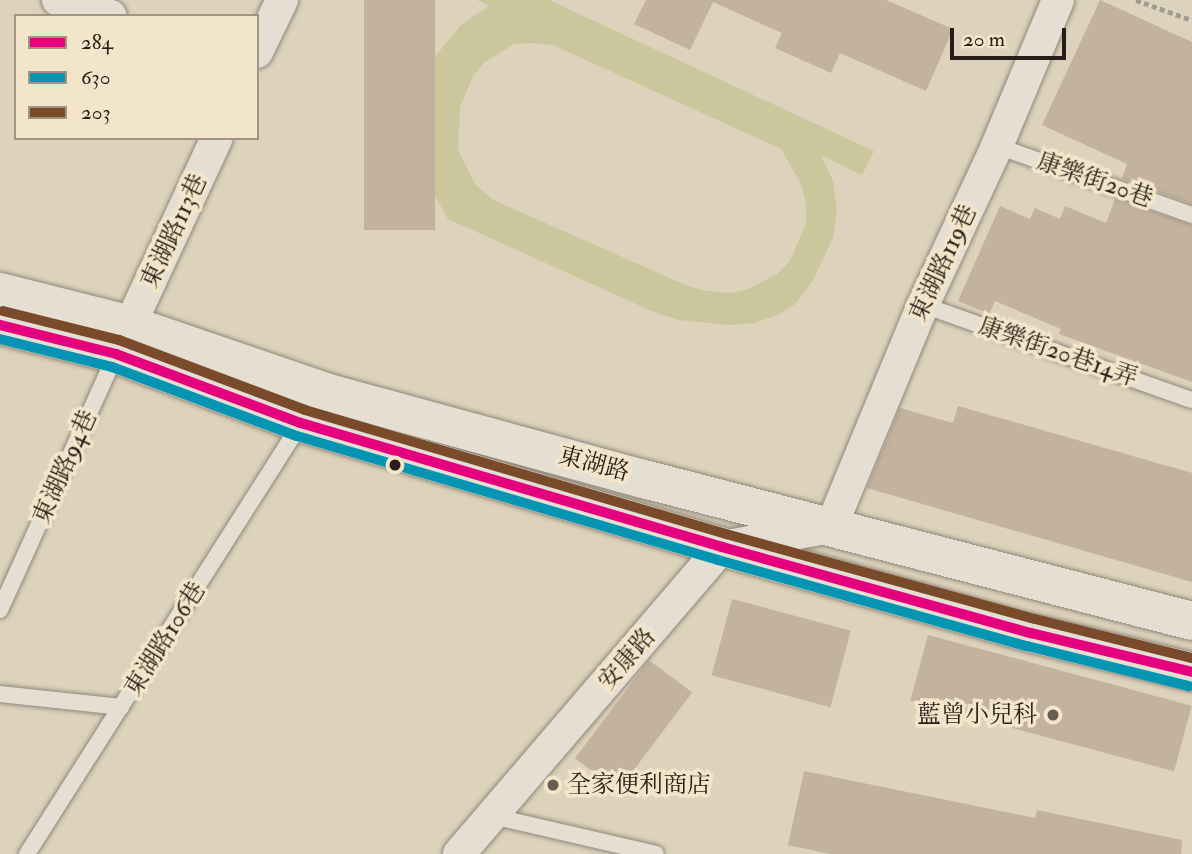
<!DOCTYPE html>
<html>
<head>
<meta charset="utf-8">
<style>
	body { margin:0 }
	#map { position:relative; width:1192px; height:854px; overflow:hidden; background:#ddd2bb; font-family:"IM FELL Double Pica","Noto Serif TC",serif }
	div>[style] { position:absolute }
	.green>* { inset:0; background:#ccc69d }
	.building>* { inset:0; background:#c3b29e; transform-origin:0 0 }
	.path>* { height:4.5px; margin-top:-2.25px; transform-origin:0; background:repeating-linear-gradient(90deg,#a29c93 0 5px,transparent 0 8.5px) }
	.roads { filter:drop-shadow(0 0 2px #8f887a) drop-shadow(0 0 2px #8f887a) }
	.service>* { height:16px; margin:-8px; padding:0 8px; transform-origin:8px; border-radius:8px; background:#e4ded3 }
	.minor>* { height:32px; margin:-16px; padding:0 16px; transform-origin:16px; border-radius:16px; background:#e4ded3 }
	.tertiary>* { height:38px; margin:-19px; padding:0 19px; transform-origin:19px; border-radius:19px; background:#e4ded3 }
	.bus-1>* { height:10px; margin:-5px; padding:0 5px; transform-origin:5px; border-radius:5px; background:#e5007d }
	.bus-2>* { height:10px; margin:-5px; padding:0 5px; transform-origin:5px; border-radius:5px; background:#0694b3 }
	.bus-3>* { height:10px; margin:-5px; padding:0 5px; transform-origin:5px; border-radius:5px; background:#7a4b2a }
	.dots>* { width:19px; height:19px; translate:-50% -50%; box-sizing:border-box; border:4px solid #f2e5ca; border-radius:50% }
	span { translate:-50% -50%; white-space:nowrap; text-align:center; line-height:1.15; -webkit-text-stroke:7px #f2e5ca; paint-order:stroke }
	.street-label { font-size:24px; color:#281e17 }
	.poi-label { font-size:24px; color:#281e17 }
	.right { translate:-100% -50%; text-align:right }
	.left { translate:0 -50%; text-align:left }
	.legend { position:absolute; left:14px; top:14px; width:245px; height:126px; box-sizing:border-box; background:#f2e5ca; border:2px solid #a19582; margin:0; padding:9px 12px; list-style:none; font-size:21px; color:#281e17 }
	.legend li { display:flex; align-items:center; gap:14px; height:35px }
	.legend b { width:35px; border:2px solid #a19582 }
	.scale { position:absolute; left:950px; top:28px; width:116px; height:32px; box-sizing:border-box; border:4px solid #281e17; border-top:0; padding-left:9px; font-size:21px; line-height:24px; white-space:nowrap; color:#281e17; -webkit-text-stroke:5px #f2e5ca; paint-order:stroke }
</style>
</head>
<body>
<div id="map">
	<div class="green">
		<div style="clip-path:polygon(evenodd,477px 0,549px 0,874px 151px,862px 175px,821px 155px,833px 181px,837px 210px,833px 238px,812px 282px,795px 304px,778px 315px,755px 323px,729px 325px,679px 320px,656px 313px,448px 219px,427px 182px,420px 160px,416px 141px,417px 102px,433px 59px,461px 25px,489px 6px,477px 0,532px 43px,553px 45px,781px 149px,802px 186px,806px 205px,806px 223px,790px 261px,777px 274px,746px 290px,729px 293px,707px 291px,688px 286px,493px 200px,475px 184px,458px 150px,460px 107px,473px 76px,485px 62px,514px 44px,532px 43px)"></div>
	</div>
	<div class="building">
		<div style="left:364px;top:0;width:71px;height:230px"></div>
		<div style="clip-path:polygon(646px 0,886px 0,953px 29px,926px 91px,840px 53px,831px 73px,775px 48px,782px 33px,713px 2px,690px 50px,634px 24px)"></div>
		<div style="clip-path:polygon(1100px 0,1192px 42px,1192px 204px,1122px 179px,1127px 164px,1042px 125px)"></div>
		<div style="clip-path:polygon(1115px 199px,1192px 225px,1192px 382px,1059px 334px,1061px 329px,995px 301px,989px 314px,958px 301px,1000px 206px,1030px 219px,1035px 208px,1060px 219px,1065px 206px,1106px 223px)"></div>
		<div style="clip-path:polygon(958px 406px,1192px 473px,1192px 582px,867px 488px,900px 408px,953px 423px)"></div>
		<div style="left:732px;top:599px;width:123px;height:79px;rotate:15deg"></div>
		<div style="left:928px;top:635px;width:273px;height:68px;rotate:15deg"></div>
		<div style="left:649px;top:660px;width:54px;height:123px;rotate:37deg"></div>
		<div style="clip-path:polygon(804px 771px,1035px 818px,1037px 810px,1182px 840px,1181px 854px,830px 854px,788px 845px)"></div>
	</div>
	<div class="path">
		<div style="left:1136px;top:0;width:59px;rotate:19.7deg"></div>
	</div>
	<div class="roads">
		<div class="service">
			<div style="left:997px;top:146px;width:207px;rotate:19.5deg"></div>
			<div style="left:923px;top:305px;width:285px;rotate:19.5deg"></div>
			<div style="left:0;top:610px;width:283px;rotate:-65.6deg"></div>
			<div style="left:0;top:694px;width:122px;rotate:6.1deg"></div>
			<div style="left:492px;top:816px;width:168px;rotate:13deg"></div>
			<div style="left:27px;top:854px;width:511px;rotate:-57.55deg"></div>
		</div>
		<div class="minor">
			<div style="left:58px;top:0;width:55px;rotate:16.8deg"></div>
			<div style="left:257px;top:52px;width:58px;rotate:-64.3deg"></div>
			<div style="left:130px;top:325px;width:206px;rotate:-65.1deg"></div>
			<div style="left:459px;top:854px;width:404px;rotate:-49.4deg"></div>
			<div style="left:722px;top:547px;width:111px;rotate:-10.4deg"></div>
			<div style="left:831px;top:527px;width:240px;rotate:-67.5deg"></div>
			<div style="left:923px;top:305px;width:175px;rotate:-65deg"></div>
			<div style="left:997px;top:146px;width:158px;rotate:-67.3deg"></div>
		</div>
		<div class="tertiary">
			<div style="left:0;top:292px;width:134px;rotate:14.2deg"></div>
			<div style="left:130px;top:325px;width:210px;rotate:18.9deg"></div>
			<div style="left:329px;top:393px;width:327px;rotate:15.3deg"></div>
			<div style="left:644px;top:479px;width:566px;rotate:14.53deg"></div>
			<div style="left:0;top:325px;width:120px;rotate:14deg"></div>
			<div style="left:116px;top:354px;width:197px;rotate:20.5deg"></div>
			<div style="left:301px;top:423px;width:439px;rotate:16.4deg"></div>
			<div style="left:722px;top:547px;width:321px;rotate:15.6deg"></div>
			<div style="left:1031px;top:633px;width:166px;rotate:13.6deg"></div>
		</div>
	</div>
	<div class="bus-1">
		<div style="left:0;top:325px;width:120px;rotate:14deg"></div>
		<div style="left:116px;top:354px;width:197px;rotate:20.5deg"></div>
		<div style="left:301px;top:423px;width:439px;rotate:16.4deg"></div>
		<div style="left:722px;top:547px;width:321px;rotate:15.6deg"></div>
		<div style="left:1031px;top:633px;width:166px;rotate:13.6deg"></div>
	</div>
	<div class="bus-2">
		<div style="left:0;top:339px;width:115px;rotate:14deg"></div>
		<div style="left:112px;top:367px;width:197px;rotate:20.5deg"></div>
		<div style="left:297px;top:436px;width:439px;rotate:16.4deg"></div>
		<div style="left:718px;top:560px;width:321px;rotate:15.6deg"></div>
		<div style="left:1027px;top:646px;width:167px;rotate:13.9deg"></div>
	</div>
	<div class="bus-3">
		<div style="left:3px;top:311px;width:120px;rotate:14deg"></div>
		<div style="left:119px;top:340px;width:199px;rotate:20.6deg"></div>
		<div style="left:305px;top:410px;width:439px;rotate:16.4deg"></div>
		<div style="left:726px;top:534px;width:320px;rotate:15.4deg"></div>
		<div style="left:1035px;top:619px;width:162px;rotate:14deg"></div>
	</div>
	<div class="dots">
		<div style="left:395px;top:465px;background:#281e17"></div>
		<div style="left:1053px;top:715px;background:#675d50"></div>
		<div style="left:553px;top:785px;background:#675d50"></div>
	</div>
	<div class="street-label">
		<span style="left:1095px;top:180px;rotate:19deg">康樂街20巷</span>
		<span style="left:174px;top:231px;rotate:-65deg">東湖路113巷</span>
		<span style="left:943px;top:263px;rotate:-65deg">東湖路119巷</span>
		<span style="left:1058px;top:352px;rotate:19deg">康樂街20巷14弄</span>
		<span style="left:594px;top:464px;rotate:15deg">東湖路</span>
		<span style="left:65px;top:467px;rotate:-66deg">東湖路94巷</span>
		<span style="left:165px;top:639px;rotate:-58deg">東湖路106巷</span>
		<span style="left:627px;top:659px;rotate:-49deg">安康路</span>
	</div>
	<div class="poi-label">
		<span class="right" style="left:1037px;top:715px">藍曾小兒科</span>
		<span class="left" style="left:567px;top:785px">全家便利商店</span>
	</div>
	<ul class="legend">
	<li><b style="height:9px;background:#e5007d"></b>284</li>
	<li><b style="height:9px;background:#0694b3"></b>630</li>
	<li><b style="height:9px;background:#7a4b2a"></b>203</li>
	</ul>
	<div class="scale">20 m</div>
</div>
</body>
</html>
